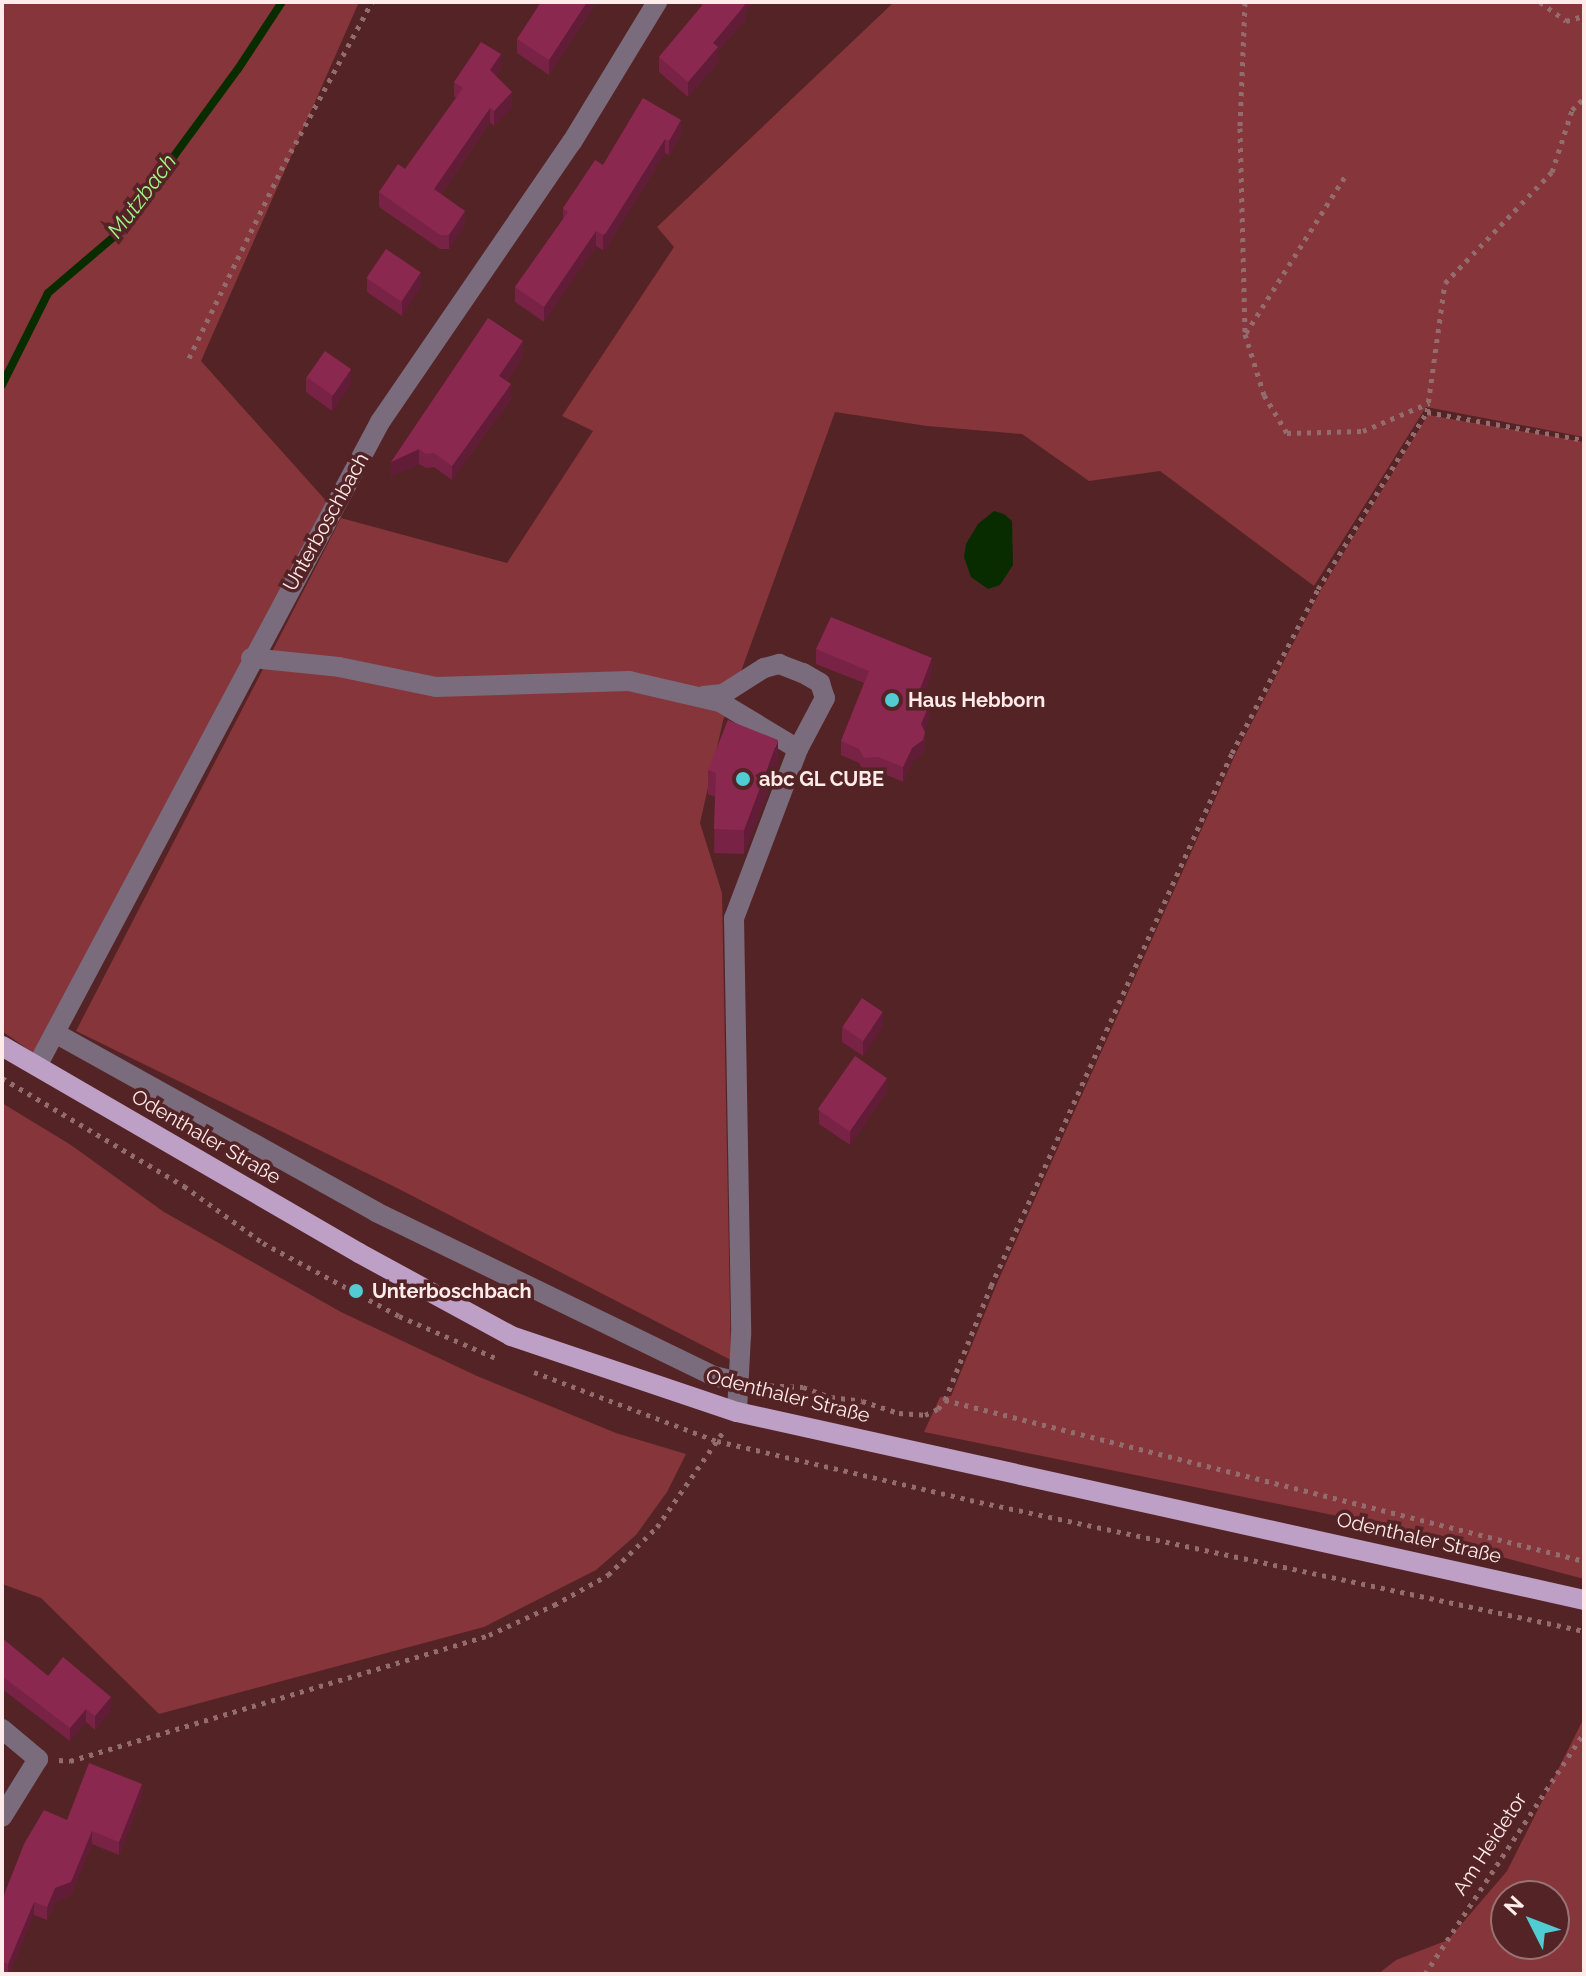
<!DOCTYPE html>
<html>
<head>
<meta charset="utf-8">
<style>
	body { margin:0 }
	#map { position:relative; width:1586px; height:1976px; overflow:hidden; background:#542325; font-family:Raleway,sans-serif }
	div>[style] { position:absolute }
	.green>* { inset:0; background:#86353a }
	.water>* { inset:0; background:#082c00 }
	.stream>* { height:8px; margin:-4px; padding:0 4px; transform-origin:4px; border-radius:4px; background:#082c00 }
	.path>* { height:5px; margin-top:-2.5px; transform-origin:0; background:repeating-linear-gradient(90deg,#936d6e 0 4px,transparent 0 10px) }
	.minor>* { height:20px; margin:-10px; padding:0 10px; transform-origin:10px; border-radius:10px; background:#7a6b7d }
	.major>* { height:20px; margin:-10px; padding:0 10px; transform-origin:10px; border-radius:10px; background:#bea0c6 }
	.wall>* { inset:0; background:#782245 }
	.shaded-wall>* { inset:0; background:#611c38 }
	.building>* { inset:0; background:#8b2850; transform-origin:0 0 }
	.dots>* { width:22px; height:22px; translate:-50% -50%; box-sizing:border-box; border:4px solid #542325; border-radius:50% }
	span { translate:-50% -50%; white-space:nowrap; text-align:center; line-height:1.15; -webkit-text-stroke:7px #542325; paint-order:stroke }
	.street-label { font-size:20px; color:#ffebea }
	.poi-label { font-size:20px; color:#ffebea; font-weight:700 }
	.left { translate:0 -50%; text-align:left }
	.water-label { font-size:22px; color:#9ff788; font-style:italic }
	.frame { position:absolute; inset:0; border:4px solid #ffebea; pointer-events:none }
	.north { position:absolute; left:1490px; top:1880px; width:80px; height:80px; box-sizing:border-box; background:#542325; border:2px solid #987374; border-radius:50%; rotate:312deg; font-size:22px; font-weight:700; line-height:32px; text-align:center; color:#ffebea }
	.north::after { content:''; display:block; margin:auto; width:28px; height:36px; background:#51ccd2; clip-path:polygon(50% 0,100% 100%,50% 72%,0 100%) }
</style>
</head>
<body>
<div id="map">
	<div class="green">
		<div style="clip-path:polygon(2px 2px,359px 2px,201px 361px,337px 513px,36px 1055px,2px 1031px)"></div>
		<div style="clip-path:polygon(894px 2px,1584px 2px,1584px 437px,1426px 407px,1314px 586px,1160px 471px,1089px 481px,1022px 434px,927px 426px,835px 412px,723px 721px,700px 823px,722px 893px,731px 1360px,395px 1187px,76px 1031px,341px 518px,507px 563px,593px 431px,562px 416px,674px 247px,657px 227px)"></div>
		<div style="clip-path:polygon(1428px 415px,1584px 442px,1584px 1579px,1382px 1525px,924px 1432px,940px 1397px,951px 1396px,998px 1281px,1236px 753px,1321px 590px)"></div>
		<div style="clip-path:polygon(2px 1103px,71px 1145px,164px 1212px,341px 1312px,477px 1376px,616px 1433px,686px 1454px,667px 1492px,636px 1535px,596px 1570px,484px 1627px,159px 1714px,41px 1598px,2px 1584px)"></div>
		<div style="clip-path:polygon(evenodd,1584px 1718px,1584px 1974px,1378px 1974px,1396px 1960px,1448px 1940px,1507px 1871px,1584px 1718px,1554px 1896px,1554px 1944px,1506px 1944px,1506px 1896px,1554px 1896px)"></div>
	</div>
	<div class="water">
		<div style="clip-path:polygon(994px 511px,1004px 514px,1012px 521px,1013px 565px,1000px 585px,988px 589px,971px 577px,964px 557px,966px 544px,978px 524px)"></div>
	</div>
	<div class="stream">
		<div style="left:2px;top:385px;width:103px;rotate:-63.4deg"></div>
		<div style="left:48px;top:293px;width:89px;rotate:-40.5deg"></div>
		<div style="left:116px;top:235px;width:206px;rotate:-53.7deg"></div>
		<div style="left:238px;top:69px;width:80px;rotate:-56.7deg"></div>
	</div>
	<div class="path">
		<div style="left:1245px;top:2px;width:126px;rotate:92.3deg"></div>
		<div style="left:1240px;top:128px;width:206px;rotate:88.6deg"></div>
		<div style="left:1245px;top:334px;width:64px;rotate:72.7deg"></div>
		<div style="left:1264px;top:395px;width:44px;rotate:58.8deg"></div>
		<div style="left:1287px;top:433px;width:76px;rotate:-1.5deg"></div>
		<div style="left:1363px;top:431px;width:72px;rotate:-23deg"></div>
		<div style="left:1540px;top:2px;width:32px;rotate:36deg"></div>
		<div style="left:1566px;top:21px;width:19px;rotate:-16deg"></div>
		<div style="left:1246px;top:333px;width:187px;rotate:-57.7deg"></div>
		<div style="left:189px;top:358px;width:209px;rotate:-63.9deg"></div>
		<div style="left:281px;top:170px;width:191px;rotate:-61.6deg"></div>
		<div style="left:1427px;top:412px;width:159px;rotate:10.1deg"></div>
		<div style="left:2px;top:1078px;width:212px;rotate:30.7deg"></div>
		<div style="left:184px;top:1186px;width:97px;rotate:35.8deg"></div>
		<div style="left:263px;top:1243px;width:154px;rotate:28.2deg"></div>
		<div style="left:399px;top:1316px;width:108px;rotate:23.5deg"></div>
		<div style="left:534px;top:1372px;width:196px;rotate:20.7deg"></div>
		<div style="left:717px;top:1441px;width:260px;rotate:13.1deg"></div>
		<div style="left:970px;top:1500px;width:628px;rotate:12.04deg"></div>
		<div style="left:760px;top:1385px;width:43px;rotate:2.7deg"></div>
		<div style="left:803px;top:1387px;width:30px;rotate:20deg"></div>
		<div style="left:831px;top:1397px;width:31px;rotate:7deg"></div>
		<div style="left:862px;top:1401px;width:39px;rotate:18deg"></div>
		<div style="left:899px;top:1413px;width:26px;rotate:4deg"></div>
		<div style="left:925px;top:1415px;width:14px;rotate:-25deg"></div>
		<div style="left:938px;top:1409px;width:11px;rotate:-52deg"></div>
		<div style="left:945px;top:1400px;width:123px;rotate:-68deg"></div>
		<div style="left:991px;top:1286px;width:585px;rotate:-65.67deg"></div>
		<div style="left:1232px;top:753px;width:185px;rotate:-62.3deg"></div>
		<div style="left:1318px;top:589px;width:208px;rotate:-58.4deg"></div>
		<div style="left:1427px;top:412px;width:130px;rotate:-82.1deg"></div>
		<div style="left:1445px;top:283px;width:154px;rotate:-46.1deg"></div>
		<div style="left:1552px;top:172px;width:65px;rotate:-72.1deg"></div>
		<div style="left:1572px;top:110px;width:17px;rotate:-45deg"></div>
		<div style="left:945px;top:1400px;width:659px;rotate:14.14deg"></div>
		<div style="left:59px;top:1760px;width:11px;rotate:5deg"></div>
		<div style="left:70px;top:1761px;width:438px;rotate:-16.7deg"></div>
		<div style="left:489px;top:1635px;width:72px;rotate:-24.8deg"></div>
		<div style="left:554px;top:1605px;width:62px;rotate:-29.1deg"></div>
		<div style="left:608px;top:1575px;width:69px;rotate:-44.4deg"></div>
		<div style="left:657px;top:1527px;width:116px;rotate:-55.2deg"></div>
		<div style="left:1425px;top:1974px;width:289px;rotate:-56.6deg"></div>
	</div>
	<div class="minor">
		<div style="left:251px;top:658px;width:88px;rotate:5.8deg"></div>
		<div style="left:339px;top:667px;width:99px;rotate:11.7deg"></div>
		<div style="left:436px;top:687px;width:193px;rotate:-1.8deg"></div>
		<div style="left:629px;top:681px;width:93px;rotate:13deg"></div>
		<div style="left:720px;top:702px;width:91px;rotate:31.1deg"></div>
		<div style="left:798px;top:749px;width:181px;rotate:110.7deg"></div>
		<div style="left:734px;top:918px;width:417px;rotate:89deg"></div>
		<div style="left:741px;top:1335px;width:77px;rotate:93deg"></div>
		<div style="left:703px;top:696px;width:20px;rotate:-6deg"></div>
		<div style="left:723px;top:694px;width:49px;rotate:-32.4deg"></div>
		<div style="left:764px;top:668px;width:16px;rotate:-15deg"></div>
		<div style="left:779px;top:664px;width:26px;rotate:21deg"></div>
		<div style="left:803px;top:673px;width:20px;rotate:30deg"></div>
		<div style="left:820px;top:683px;width:16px;rotate:72deg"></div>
		<div style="left:825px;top:698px;width:58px;rotate:117.9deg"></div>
		<div style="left:55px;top:1033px;width:368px;rotate:29.1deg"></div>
		<div style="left:376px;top:1212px;width:376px;rotate:25.9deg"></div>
		<div style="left:714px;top:1376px;width:25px;rotate:14deg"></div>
		<div style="left:37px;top:1066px;width:730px;rotate:-61.96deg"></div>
		<div style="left:380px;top:422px;width:340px;rotate:-55.6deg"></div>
		<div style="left:572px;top:142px;width:164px;rotate:-58.7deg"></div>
		<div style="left:2px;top:1729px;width:47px;rotate:39.8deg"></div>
		<div style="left:38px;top:1759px;width:68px;rotate:121.8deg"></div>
	</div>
	<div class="major">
		<div style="left:2px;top:1046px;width:413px;rotate:30.1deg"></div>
		<div style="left:359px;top:1253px;width:173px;rotate:28.6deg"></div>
		<div style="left:511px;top:1336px;width:238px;rotate:18.6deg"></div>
		<div style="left:737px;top:1412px;width:868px;rotate:12.51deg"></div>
	</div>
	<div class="wall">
		<div style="clip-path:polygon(548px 2px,597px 2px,549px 75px,517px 53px,517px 39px)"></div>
		<div style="clip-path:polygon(699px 2px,754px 2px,745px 12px,745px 20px,718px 51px,718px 62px,688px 97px,659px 72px,659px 57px,702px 6px)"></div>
		<div style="clip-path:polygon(501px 68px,496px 76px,512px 107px,494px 126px,490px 122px,441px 194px,465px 226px,449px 249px,440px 249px,379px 207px,379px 192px,405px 169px,456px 98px,454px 96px,454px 82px)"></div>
		<div style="clip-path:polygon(643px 98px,681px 135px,669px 155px,665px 153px,606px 248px,603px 250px,596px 246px,544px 322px,515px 302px,515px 287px,563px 219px,563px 208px,603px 165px)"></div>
		<div style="clip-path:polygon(367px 278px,421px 287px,402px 316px,367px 292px)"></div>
		<div style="clip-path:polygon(523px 356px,506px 381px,511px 399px,452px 480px,434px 467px,426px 468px,419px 464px,391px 476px,391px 462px)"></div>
		<div style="clip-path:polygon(306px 377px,351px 384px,332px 411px,306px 392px)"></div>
		<div style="clip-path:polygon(816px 649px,932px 673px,921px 701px,929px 719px,924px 731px,925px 746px,923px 754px,912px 762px,903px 782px,878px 771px,864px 772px,859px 763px,841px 755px,841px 741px,864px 683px,816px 664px)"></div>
		<div style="clip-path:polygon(778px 765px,744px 854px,714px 853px,715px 797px,708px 794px,708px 770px)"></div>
		<div style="clip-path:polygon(842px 1027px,883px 1027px,863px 1056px,842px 1042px)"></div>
		<div style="clip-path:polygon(887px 1092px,850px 1145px,819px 1124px,819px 1110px)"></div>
		<div style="clip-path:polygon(2px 1638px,48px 1676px,111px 1711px,95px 1730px,86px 1722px,70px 1741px,2px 1689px)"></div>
		<div style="clip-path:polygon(142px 1797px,119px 1855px,92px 1844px,71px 1895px,55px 1902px,47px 1920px,34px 1915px,9px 1974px,2px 1974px,2px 1900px,67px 1820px)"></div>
	</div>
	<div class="shaded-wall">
		<div style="clip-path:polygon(587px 2px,597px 2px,549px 75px,549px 60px)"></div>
		<div style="clip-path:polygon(741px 2px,754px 2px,745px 12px,745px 20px,718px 51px,718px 62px,688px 97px,688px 82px,713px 43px)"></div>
		<div style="clip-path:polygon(501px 54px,501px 68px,490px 85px,490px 70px)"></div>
		<div style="clip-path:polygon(512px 92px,512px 107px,494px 126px,494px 111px)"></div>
		<div style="clip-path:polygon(490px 108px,490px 122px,434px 204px,434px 189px)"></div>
		<div style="clip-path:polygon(681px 120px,681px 135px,669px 155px,669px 141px)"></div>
		<div style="clip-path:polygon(665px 139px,665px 153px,606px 248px,603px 250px,603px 235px)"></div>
		<div style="clip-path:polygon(465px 211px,465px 226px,449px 249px,449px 235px)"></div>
		<div style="clip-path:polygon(596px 231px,596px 246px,544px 322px,544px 307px)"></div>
		<div style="clip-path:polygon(421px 273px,421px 287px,402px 316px,402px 301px)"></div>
		<div style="clip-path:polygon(523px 341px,523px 356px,499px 390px,499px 376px)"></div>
		<div style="clip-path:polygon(351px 369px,351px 384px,332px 411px,332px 396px)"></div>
		<div style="clip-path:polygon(511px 384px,511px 399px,452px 480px,452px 466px)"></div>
		<div style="clip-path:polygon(419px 449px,419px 464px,391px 476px,391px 462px)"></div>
		<div style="clip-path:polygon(932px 658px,932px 673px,916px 714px,916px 699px)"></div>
		<div style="clip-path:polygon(929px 705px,929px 719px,921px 739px,921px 724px)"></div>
		<div style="clip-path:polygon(925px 732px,925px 746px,923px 754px,912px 762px,903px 782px,903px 767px,912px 748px)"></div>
		<div style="clip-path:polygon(778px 740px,778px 765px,744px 854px,744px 830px)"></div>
		<div style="clip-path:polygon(883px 1012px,883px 1027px,863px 1056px,863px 1041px)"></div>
		<div style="clip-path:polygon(887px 1078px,887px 1092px,850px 1145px,850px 1131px)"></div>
		<div style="clip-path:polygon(111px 1697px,111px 1711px,95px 1730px,95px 1716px)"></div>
		<div style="clip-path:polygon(86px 1709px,86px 1722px,70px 1741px,70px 1728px)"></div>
		<div style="clip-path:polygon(142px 1784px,142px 1797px,119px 1855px,119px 1842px)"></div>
		<div style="clip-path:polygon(92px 1831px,92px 1844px,71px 1895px,55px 1902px,47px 1920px,47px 1907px,55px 1888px)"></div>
		<div style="clip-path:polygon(34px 1902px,34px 1915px,9px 1974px,8px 1974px,8px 1964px)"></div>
	</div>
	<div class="building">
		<div style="clip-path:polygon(541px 2px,548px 3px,548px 2px,587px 2px,549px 60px,517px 39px)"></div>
		<div style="clip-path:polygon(705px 2px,741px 2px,745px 5px,713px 43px,718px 47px,688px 82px,659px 57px)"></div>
		<div style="clip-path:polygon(481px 42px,501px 54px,490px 70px,512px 92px,494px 111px,490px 108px,434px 189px,465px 211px,449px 235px,440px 235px,379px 192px,398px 164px,405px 169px,463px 88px,454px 82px)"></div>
		<div style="clip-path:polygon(643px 98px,681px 120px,669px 141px,665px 139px,606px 233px,603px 235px,596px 231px,544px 307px,515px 287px,568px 212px,563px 208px,595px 160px,603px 165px)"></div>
		<div style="left:386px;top:249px;width:42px;height:35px;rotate:34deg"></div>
		<div style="clip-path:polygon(488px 318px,523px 341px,499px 376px,511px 384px,452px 466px,434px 453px,426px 454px,419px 449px,391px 462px)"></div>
		<div style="left:325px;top:351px;width:32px;height:32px;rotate:35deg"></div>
		<div style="clip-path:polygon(831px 617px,932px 658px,916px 699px,929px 705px,921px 724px,925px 732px,923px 740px,912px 748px,903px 767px,878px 757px,864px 758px,859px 749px,841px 741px,869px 671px,816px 649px)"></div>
		<div style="clip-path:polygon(728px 720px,778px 740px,744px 830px,714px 829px,716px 773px,708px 770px)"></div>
		<div style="left:862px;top:998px;width:25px;height:35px;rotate:34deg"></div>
		<div style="left:855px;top:1056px;width:39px;height:65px;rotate:35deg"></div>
		<div style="clip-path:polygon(2px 1638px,48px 1676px,63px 1657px,111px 1697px,95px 1716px,86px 1709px,70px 1728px,2px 1676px)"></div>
		<div style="clip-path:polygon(89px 1763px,142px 1784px,119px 1842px,92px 1831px,71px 1882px,55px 1888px,47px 1907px,34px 1902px,8px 1964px,2px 1961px,2px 1900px,24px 1844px,44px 1810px,67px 1820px)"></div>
	</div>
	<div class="dots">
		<div style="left:892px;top:700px;background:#51ccd2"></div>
		<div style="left:743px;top:779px;background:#51ccd2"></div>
		<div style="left:356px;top:1291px;background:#51ccd2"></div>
	</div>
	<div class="street-label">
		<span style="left:326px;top:522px;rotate:-61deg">Unterboschbach</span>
		<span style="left:206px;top:1137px;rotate:30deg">Odenthaler Straße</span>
		<span style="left:788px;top:1396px;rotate:14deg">Odenthaler Straße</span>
		<span style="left:1419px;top:1538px;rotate:13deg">Odenthaler Straße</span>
		<span style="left:1490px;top:1844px;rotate:-57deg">Am Heidetor</span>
	</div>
	<div class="poi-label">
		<span class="left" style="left:908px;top:700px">Haus Hebborn</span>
		<span class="left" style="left:759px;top:779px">abc GL CUBE</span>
		<span class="left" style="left:372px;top:1291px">Unterboschbach</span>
	</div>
	<div class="water-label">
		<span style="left:142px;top:196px;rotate:-53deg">Mutzbach</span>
	</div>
	<div class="frame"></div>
	<div class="north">N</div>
</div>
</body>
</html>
